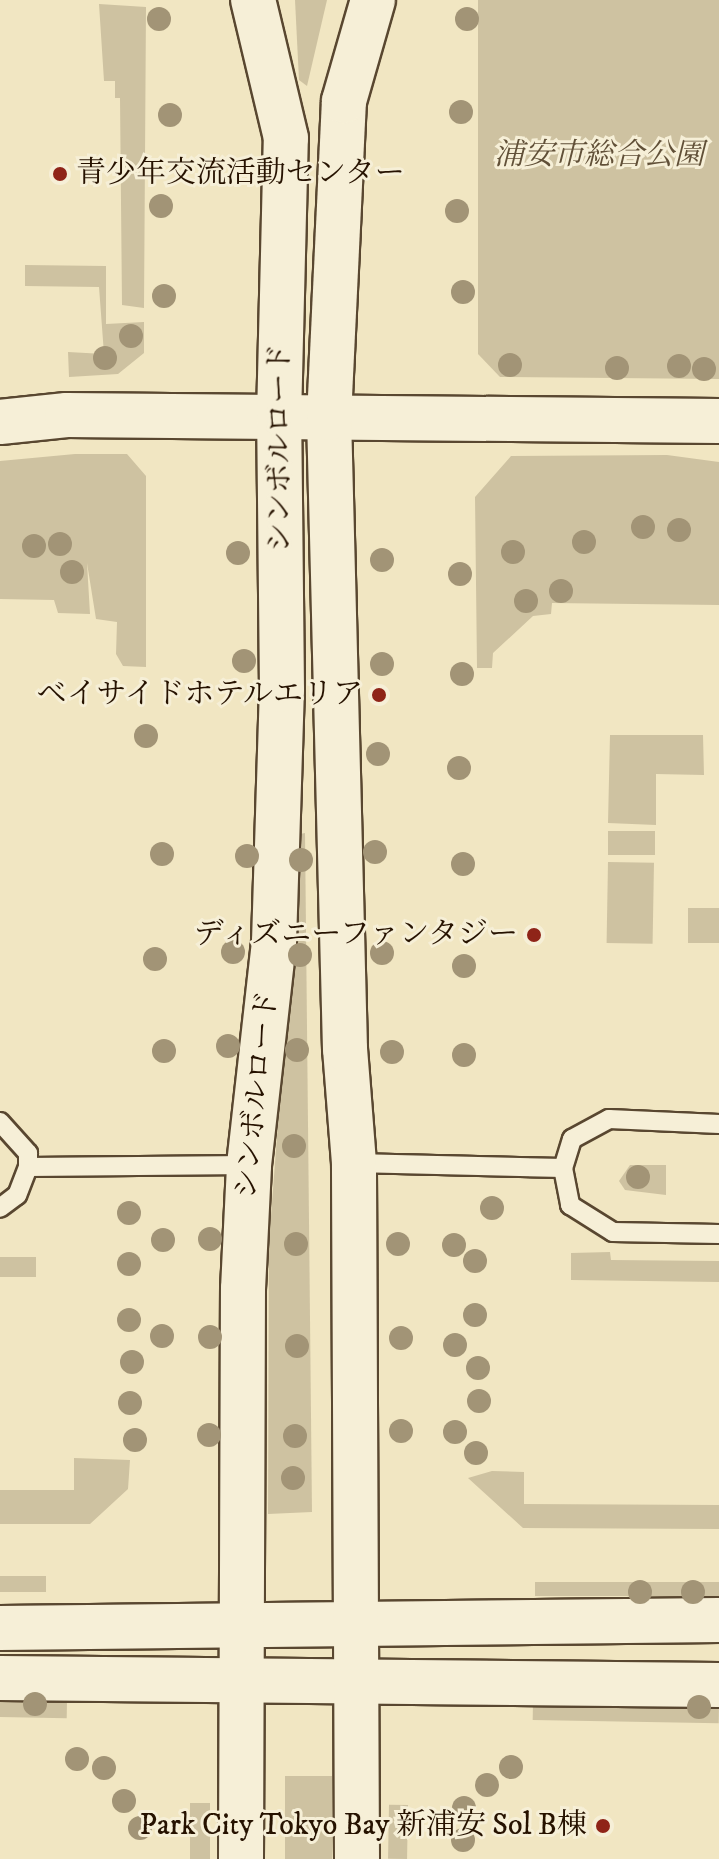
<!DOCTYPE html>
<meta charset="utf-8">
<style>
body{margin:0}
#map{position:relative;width:719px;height:1859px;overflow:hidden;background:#f1e6c2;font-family:"IM FELL DW Pica","Noto Serif JP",serif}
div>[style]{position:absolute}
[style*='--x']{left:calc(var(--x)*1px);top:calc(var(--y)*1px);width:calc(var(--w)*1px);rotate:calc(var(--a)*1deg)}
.green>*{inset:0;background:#cec2a1;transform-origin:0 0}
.roads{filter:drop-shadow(2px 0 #594730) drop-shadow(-2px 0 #594730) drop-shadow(0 2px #594730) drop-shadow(0 -2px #594730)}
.service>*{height:18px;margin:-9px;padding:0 9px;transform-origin:9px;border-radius:9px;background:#f6efd7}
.tertiary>*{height:44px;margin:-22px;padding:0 22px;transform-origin:22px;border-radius:22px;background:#f6efd7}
.trees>*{width:24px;height:24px;margin:-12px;border-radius:50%;background:#a29476}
.dots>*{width:22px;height:22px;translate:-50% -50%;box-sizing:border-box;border:4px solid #f6efd7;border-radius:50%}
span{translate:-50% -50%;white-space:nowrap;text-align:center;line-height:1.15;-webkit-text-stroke:6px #f6efd7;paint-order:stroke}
.park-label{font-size:30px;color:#615038;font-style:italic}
.poi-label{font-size:30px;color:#261200}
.left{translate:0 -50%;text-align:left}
.right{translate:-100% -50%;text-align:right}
.street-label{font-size:30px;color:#261200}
</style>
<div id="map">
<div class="green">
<div style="clip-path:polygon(295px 0,327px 0,307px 86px,299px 80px)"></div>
<div style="clip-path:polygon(478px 0,719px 0,719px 379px,500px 377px,478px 354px)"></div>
<div style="clip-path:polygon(99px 4px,146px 7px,144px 308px,122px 305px,120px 98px,115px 98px,115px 81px,104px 81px)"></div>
<div style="clip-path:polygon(25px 265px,106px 266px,106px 324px,144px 322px,144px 353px,118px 374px,69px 377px,68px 352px,104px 354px,99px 287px,25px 286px)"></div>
<div style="clip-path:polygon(75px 454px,127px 454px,146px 476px,146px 667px,123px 666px,116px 654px,117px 622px,96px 619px,87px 563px,90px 614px,58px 613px,54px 600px,0 599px,0 461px)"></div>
<div style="clip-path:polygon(667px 455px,719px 462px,719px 605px,552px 603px,551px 614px,533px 616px,493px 653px,492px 668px,477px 668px,475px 497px,511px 456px)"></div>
<div style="clip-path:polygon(610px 735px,703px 735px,704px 775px,656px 774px,656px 825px,608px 823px)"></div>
<div style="left:655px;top:831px;width:24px;height:47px;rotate:90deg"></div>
<div style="clip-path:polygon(305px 833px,312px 1512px,268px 1514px,269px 1242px,300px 834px)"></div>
<div style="left:608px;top:862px;width:46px;height:81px;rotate:1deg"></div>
<div style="left:688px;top:908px;width:31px;height:35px"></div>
<div style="clip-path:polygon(630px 1165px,666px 1165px,666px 1195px,625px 1190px,619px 1181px)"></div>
<div style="clip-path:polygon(610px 1252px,611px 1260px,719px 1261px,719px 1282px,571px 1280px,571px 1253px)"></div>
<div style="left:0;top:1257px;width:36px;height:20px"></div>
<div style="clip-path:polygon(74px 1458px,130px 1460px,128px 1489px,90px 1524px,0 1524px,0 1490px,74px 1490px)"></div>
<div style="clip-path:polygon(492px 1471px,524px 1472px,524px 1504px,719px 1505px,719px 1529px,523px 1528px,468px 1478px)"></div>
<div style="left:0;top:1576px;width:46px;height:16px"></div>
<div style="left:535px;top:1582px;width:184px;height:14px"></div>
<div style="left:0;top:1700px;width:67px;height:17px;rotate:1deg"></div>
<div style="left:533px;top:1702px;width:186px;height:18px;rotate:1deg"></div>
<div style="left:332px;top:1776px;width:83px;height:47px;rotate:90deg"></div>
<div style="left:190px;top:1803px;width:20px;height:56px"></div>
<div style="left:408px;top:1805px;width:54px;height:19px;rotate:91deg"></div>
</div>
<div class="roads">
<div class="service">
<div style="--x:0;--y:1122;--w:42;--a:47.9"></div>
<div style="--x:28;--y:1153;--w:14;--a:90"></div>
<div style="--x:28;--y:1167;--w:30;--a:111"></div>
<div style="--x:17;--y:1195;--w:21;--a:143"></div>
<div style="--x:719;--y:1124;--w:110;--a:-177.4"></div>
<div style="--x:609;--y:1119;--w:42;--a:151.6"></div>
<div style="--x:572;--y:1139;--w:30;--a:107"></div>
<div style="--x:563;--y:1168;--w:38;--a:79"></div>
<div style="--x:570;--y:1205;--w:51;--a:32.1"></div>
<div style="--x:613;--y:1232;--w:106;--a:1.1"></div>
<div style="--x:354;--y:1163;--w:209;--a:1.4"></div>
<div style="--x:28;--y:1167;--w:221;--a:-0.5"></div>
</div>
<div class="tertiary">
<div style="--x:0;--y:422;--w:67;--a:-6"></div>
<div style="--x:67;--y:415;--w:652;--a:0.53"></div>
<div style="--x:0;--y:1628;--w:719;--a:-0.64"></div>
<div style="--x:0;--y:1678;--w:719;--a:0.56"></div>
<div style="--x:241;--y:1859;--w:570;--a:-89.8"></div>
<div style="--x:243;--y:1289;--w:124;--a:-87.2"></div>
<div style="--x:249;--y:1165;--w:224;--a:-83.6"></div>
<div style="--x:274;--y:942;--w:252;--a:-88.2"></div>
<div style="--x:282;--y:690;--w:272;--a:-90.6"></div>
<div style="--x:279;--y:418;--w:280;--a:-88.6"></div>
<div style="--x:286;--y:138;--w:142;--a:-103.4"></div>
<div style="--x:357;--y:1859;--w:696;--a:-90.25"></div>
<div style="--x:354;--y:1163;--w:114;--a:-94.5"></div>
<div style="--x:345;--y:1049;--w:631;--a:-91.45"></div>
<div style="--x:329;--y:418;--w:317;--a:-87.3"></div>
<div style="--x:344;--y:101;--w:105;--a:-74"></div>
</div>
</div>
<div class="trees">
<div style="left:159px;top:19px"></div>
<div style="left:467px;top:19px"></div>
<div style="left:461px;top:112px"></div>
<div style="left:170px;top:115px"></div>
<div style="left:161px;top:206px"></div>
<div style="left:457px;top:211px"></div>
<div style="left:463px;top:292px"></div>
<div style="left:164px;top:296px"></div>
<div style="left:131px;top:336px"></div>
<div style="left:105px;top:358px"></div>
<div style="left:510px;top:365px"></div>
<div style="left:679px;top:366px"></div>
<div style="left:617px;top:368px"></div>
<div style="left:704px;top:369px"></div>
<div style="left:643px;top:527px"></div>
<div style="left:679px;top:530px"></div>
<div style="left:584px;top:542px"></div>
<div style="left:60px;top:544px"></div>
<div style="left:34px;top:546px"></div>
<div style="left:513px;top:552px"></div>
<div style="left:238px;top:553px"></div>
<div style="left:382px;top:560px"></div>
<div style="left:72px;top:572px"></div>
<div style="left:460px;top:574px"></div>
<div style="left:561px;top:591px"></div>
<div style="left:526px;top:601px"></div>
<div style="left:244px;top:661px"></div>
<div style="left:382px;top:664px"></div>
<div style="left:462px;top:674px"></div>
<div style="left:146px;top:736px"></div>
<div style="left:378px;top:754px"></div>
<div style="left:459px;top:768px"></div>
<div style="left:375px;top:852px"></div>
<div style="left:162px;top:854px"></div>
<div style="left:247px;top:856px"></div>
<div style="left:301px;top:860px"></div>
<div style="left:463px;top:864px"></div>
<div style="left:233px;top:952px"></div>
<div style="left:382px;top:953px"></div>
<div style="left:300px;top:955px"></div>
<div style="left:155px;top:959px"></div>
<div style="left:464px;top:966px"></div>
<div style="left:228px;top:1046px"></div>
<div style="left:297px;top:1050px"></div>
<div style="left:164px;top:1051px"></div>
<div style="left:392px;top:1052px"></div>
<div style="left:464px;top:1055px"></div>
<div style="left:294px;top:1146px"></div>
<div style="left:638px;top:1177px"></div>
<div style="left:492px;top:1208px"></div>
<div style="left:129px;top:1213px"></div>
<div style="left:210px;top:1239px"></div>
<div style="left:163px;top:1240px"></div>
<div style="left:296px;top:1244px"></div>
<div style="left:398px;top:1244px"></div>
<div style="left:454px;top:1245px"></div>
<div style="left:475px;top:1261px"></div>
<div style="left:129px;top:1264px"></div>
<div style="left:475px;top:1315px"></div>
<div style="left:129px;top:1320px"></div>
<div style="left:162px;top:1336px"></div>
<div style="left:210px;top:1337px"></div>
<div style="left:401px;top:1338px"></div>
<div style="left:455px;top:1345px"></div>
<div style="left:297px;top:1346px"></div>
<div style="left:132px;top:1362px"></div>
<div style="left:478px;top:1368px"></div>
<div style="left:479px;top:1401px"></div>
<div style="left:130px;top:1403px"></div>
<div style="left:401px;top:1431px"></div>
<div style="left:455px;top:1432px"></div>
<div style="left:209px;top:1435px"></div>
<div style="left:295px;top:1436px"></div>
<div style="left:135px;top:1440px"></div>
<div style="left:476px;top:1453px"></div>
<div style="left:293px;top:1478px"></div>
<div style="left:640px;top:1592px"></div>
<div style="left:693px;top:1592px"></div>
<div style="left:35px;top:1704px"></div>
<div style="left:699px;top:1707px"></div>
<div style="left:77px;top:1759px"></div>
<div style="left:511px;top:1767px"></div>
<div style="left:104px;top:1768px"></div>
<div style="left:487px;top:1785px"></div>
<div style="left:124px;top:1801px"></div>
<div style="left:464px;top:1808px"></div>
<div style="left:140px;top:1828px"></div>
<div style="left:463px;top:1840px"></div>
</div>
<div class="dots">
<div style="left:60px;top:174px;background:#8f2418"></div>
<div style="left:379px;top:695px;background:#8f2418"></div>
<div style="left:534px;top:935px;background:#8f2418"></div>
<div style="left:603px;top:1826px;background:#8f2418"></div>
</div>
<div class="park-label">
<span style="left:599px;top:156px">浦安市総合公園</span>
</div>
<div class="poi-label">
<span class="left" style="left:76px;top:174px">青少年交流活動センター</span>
<span class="right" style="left:363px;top:695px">ベイサイドホテルエリア</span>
<span class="right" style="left:518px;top:935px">ディズニーファンタジー</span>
<span class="right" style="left:587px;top:1826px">Park City Tokyo Bay 新浦安 Sol B棟</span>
</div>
<div class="street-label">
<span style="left:281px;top:448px;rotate:-90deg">シンボルロード</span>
<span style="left:258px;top:1095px;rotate:-84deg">シンボルロード</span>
</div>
</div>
